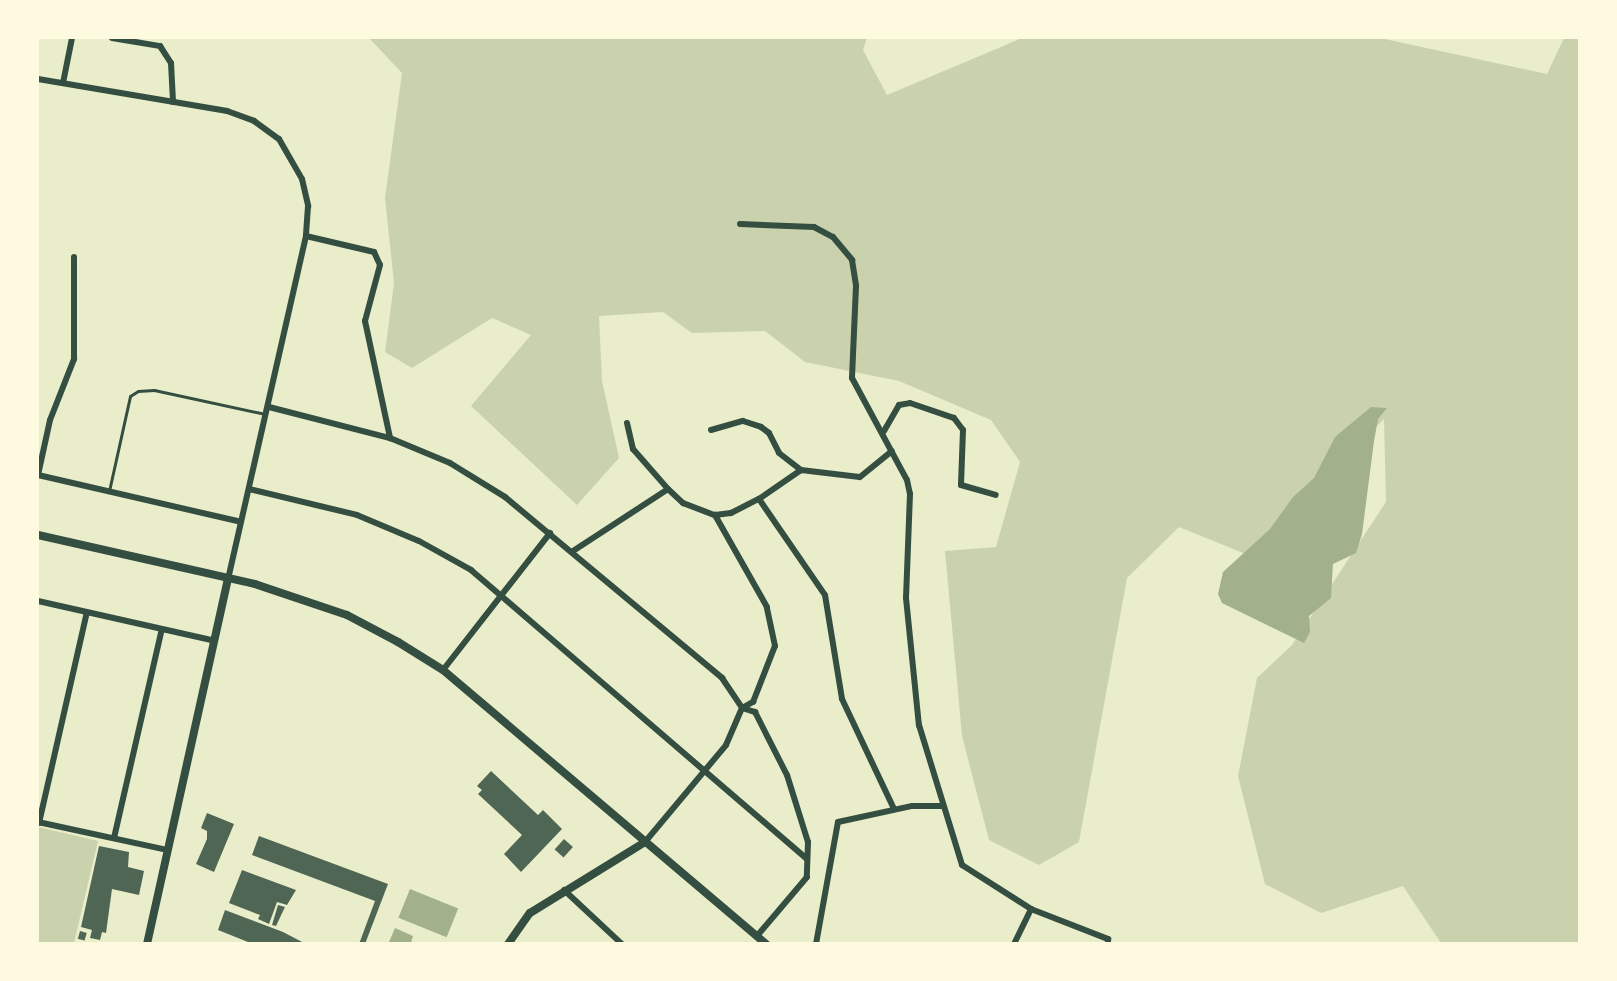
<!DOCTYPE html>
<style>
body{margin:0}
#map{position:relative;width:1617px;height:981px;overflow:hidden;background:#e9edc9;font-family:"Nunito Sans",sans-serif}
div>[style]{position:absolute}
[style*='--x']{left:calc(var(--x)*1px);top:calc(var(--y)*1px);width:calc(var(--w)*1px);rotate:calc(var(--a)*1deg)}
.green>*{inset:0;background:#cad2ad}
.water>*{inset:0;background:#a3b18a;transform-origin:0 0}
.building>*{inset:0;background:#4f6655;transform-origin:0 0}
.service>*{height:3px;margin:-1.5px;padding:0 1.5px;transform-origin:1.5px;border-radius:1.5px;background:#344e41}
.minor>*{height:6px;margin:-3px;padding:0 3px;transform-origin:3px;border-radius:3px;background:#344e41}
.tertiary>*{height:8px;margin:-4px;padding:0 4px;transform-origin:4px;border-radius:4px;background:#344e41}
span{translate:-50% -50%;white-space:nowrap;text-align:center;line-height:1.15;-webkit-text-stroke:6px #fefae0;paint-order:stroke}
.frame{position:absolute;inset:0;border:39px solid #fefae0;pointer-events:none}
</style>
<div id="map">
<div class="green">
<div style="clip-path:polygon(369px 38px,867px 38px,863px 50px,887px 95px,1022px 38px,1380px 38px,1547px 74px,1564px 38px,1579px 38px,1579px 943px,1441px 943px,1403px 886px,1321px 913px,1265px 884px,1238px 776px,1257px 678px,1292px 645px,1386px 502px,1384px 419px,1248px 555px,1179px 527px,1127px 578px,1079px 842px,1039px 865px,989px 840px,962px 736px,945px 551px,996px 547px,1020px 462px,991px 420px,899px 381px,805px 362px,765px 331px,692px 333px,663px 312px,599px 316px,602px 381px,619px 458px,577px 505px,471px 406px,531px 335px,492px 318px,412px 368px,385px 352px,394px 283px,385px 198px,402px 73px)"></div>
<div style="clip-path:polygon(38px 827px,98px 841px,74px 943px,38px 943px)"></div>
</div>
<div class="water">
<div style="clip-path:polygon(1371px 407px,1387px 408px,1378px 419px,1374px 441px,1362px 534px,1356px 553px,1333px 564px,1331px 598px,1309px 616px,1310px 632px,1304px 643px,1222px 603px,1218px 594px,1223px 572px,1270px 529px,1293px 497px,1314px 478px,1335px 437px)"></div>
<div style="left:410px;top:889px;width:52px;height:31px;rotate:22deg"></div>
<div style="clip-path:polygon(395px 928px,413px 936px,411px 943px,389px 942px)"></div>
</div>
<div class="building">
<div style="clip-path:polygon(491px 771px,538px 815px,543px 810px,562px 829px,521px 872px,504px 854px,522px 835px,478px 794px,482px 790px,477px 786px)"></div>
<div style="clip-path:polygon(207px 813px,234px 824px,214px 872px,196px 864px,207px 839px,207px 831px,201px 828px)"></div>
<div style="clip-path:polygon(259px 836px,388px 884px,365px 944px,359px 944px,375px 901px,252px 855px)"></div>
<div style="left:564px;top:839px;width:12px;height:14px;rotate:42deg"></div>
<div style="clip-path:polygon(99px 846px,129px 852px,128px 867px,144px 871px,139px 895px,112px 889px,106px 933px,102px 932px,100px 940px,90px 938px,92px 930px,81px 927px)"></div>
<div style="clip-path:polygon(242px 870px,296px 890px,287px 905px,277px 902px,269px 924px,258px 919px,260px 915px,229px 903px)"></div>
<div style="clip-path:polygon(278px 905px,285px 907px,276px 926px,272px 925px)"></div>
<div style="clip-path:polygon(225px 910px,283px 932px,306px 944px,253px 944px,218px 930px)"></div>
<div style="left:80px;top:931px;width:7px;height:8px;rotate:16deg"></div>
</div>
<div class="service">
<div style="--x:109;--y:491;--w:97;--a:-77.5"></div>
<div style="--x:130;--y:396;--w:9;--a:-32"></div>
<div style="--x:138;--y:391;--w:16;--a:-4"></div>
<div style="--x:154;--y:390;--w:114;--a:12.2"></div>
</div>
<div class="minor">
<div style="--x:112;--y:38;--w:49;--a:9.5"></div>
<div style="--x:160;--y:46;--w:20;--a:57"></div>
<div style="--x:171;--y:63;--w:39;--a:87"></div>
<div style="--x:38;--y:79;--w:192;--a:9.6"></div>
<div style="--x:227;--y:111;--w:29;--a:20"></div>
<div style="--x:254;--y:121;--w:31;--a:36"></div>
<div style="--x:279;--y:139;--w:46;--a:60.1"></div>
<div style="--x:302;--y:179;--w:28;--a:77"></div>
<div style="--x:308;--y:206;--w:30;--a:94"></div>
<div style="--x:306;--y:236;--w:351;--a:102.8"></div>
<div style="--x:63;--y:83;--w:46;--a:-78.7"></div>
<div style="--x:740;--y:224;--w:74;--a:2.3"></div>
<div style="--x:814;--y:227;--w:21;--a:28"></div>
<div style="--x:833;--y:237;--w:30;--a:50"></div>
<div style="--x:852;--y:260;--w:26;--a:81"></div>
<div style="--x:856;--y:286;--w:92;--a:92.5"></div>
<div style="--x:852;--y:378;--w:116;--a:61.7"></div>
<div style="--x:907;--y:480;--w:14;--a:78"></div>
<div style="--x:910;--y:494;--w:104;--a:92.2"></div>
<div style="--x:906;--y:598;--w:128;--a:84.2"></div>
<div style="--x:919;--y:725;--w:146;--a:72.9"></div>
<div style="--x:962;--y:865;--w:82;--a:32.5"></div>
<div style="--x:1031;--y:909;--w:83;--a:21.3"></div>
<div style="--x:1108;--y:939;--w:5;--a:90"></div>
<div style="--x:306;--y:236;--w:70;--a:13.2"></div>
<div style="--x:374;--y:252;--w:14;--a:65"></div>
<div style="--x:380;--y:265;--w:58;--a:105"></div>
<div style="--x:365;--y:321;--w:120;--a:77.9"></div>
<div style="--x:269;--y:407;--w:125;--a:14.4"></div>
<div style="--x:390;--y:438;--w:65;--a:22.6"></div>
<div style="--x:450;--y:463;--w:65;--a:31.7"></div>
<div style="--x:505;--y:497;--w:283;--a:39.8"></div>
<div style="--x:722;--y:678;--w:36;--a:56"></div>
<div style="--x:742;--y:708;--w:14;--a:17"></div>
<div style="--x:755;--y:712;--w:71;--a:63.1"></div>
<div style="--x:787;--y:775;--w:70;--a:72.6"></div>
<div style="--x:808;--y:842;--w:35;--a:92"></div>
<div style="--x:807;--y:877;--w:77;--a:130.3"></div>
<div style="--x:627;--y:423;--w:27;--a:77"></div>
<div style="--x:633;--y:449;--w:53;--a:48.8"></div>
<div style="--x:668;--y:489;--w:21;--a:43"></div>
<div style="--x:683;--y:503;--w:34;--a:21"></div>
<div style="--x:715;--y:515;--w:16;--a:-7"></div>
<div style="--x:731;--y:513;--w:31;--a:-27"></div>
<div style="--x:759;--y:499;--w:51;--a:-34.6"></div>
<div style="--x:801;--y:470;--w:59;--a:6.8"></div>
<div style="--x:860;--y:477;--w:41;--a:-39.1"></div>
<div style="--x:711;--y:430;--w:33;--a:-16"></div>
<div style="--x:743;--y:421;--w:19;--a:18"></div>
<div style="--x:761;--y:427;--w:10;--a:37"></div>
<div style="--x:769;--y:433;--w:22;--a:63"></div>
<div style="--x:779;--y:453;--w:28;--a:38"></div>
<div style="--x:884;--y:431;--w:30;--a:-60"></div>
<div style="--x:899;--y:405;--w:11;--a:-10"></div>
<div style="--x:910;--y:403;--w:46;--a:18.8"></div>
<div style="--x:954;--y:418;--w:15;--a:53"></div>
<div style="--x:963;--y:430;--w:55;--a:92.1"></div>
<div style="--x:961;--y:485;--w:36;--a:16"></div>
<div style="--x:38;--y:475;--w:56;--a:-77.7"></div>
<div style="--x:50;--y:420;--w:66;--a:-68.5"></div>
<div style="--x:74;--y:359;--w:102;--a:-90"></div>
<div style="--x:38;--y:475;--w:208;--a:13"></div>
<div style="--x:249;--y:489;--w:111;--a:13.5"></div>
<div style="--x:357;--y:515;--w:67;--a:22.8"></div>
<div style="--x:419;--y:541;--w:60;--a:29.1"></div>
<div style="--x:471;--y:570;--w:443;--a:40.7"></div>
<div style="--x:759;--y:499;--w:116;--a:55.5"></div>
<div style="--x:825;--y:595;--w:105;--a:80.7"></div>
<div style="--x:842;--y:699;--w:122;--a:64.7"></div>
<div style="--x:573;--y:551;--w:113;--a:-33.1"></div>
<div style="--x:38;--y:601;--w:181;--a:12.7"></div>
<div style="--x:443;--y:670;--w:174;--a:-52"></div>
<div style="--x:38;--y:822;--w:133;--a:12.2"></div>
<div style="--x:39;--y:823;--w:216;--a:-77.2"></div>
<div style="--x:114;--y:838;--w:214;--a:-77.1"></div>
<div style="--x:645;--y:842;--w:126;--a:-50.1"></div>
<div style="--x:726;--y:745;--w:40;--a:-66.6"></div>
<div style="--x:742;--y:708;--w:13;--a:-29"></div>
<div style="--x:753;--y:702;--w:60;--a:-68.6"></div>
<div style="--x:775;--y:646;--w:40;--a:-102"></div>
<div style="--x:767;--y:607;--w:106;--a:-119.5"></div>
<div style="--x:564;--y:890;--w:79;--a:43"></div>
<div style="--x:816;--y:944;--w:124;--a:-79.8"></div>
<div style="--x:838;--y:822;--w:76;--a:-12.2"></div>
<div style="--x:912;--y:806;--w:30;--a:0"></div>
<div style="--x:1014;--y:944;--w:39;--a:-64"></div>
</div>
<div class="tertiary">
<div style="--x:38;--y:535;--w:222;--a:12.7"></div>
<div style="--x:255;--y:584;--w:97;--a:18.6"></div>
<div style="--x:347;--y:615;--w:58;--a:27.9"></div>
<div style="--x:398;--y:642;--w:53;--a:31.9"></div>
<div style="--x:443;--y:670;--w:424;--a:40.3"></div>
<div style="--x:147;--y:944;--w:375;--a:-77.5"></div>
<div style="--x:508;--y:944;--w:38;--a:-55"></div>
<div style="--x:530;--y:913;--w:135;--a:-31.7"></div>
</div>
<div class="frame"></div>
</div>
